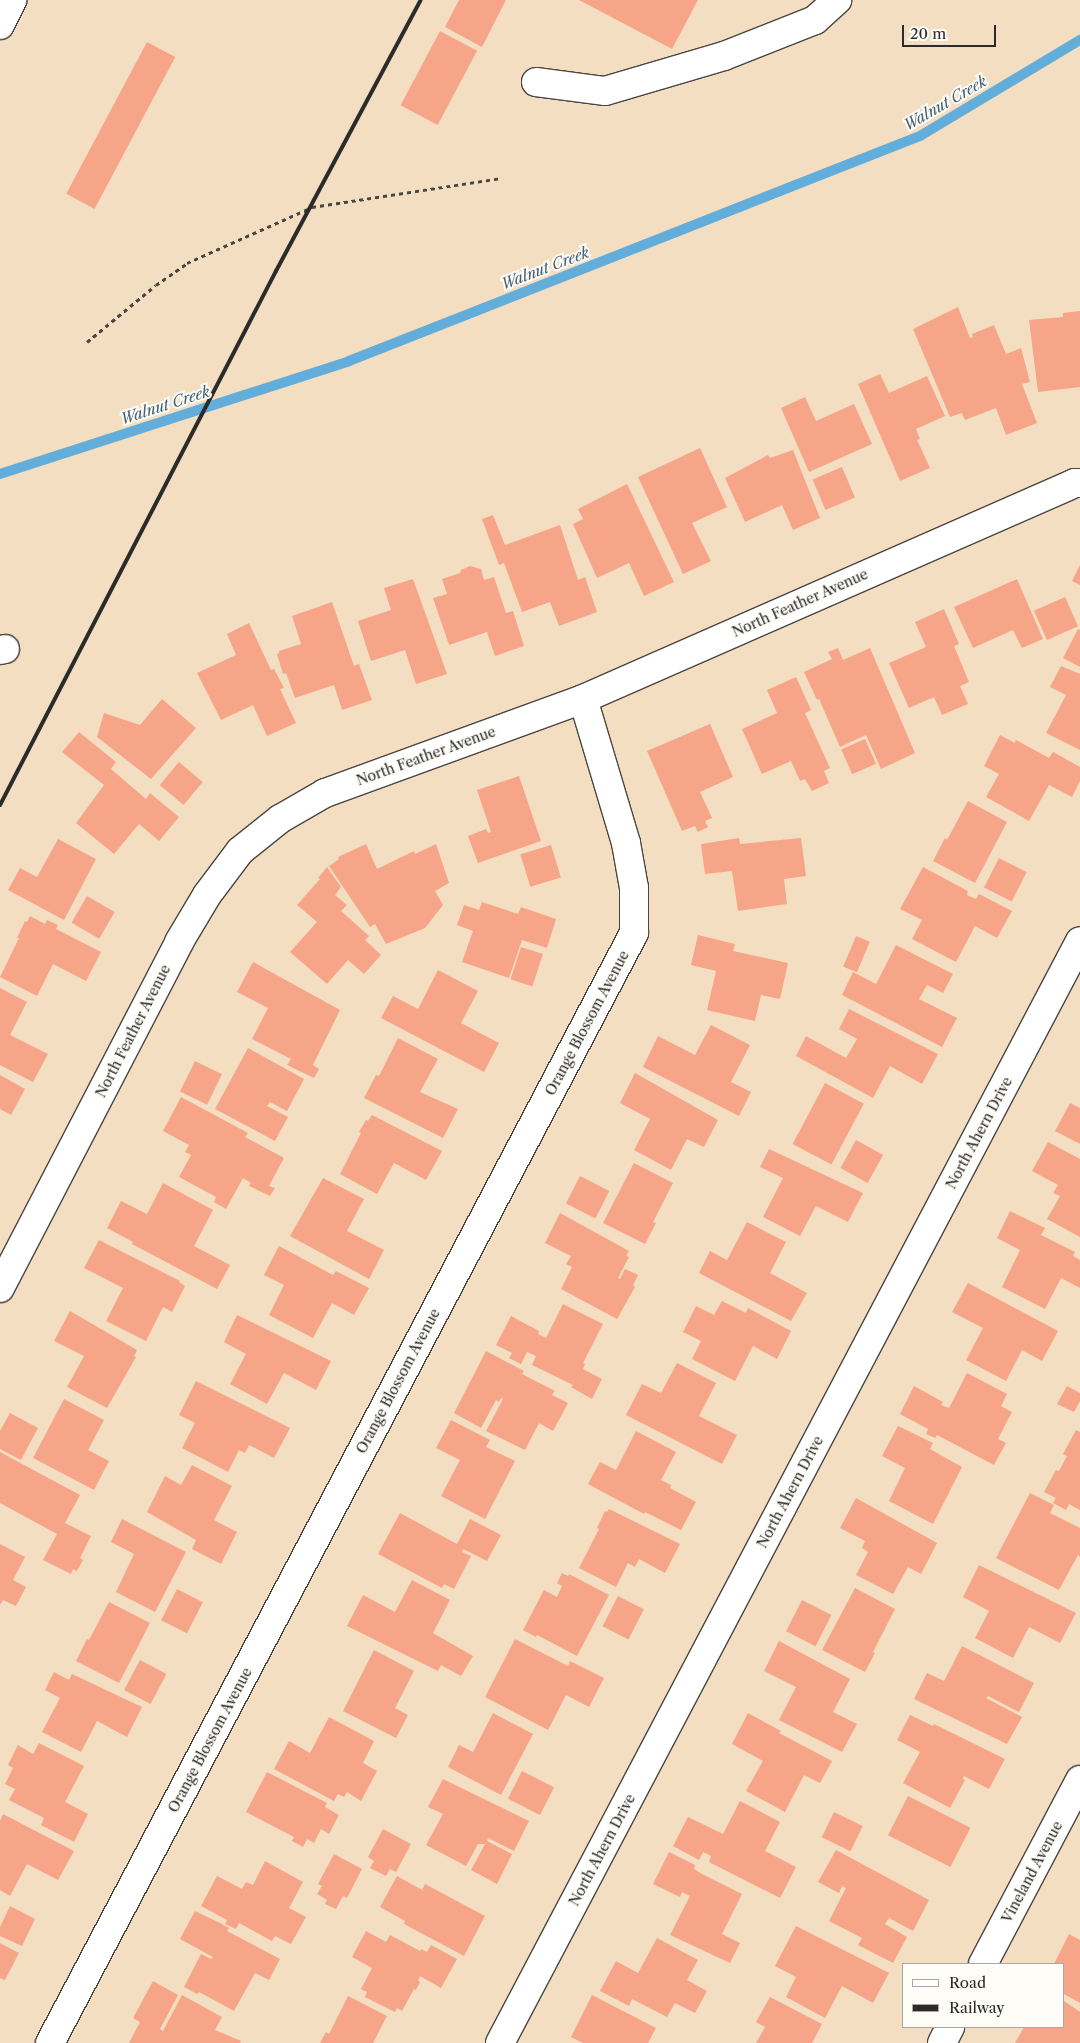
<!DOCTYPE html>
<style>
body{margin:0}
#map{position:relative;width:1080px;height:2043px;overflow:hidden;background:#f4dec1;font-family:"Libre Caslon Text",serif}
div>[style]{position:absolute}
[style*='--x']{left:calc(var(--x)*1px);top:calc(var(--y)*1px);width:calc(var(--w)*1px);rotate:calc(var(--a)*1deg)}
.stream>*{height:10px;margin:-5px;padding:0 5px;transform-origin:5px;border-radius:5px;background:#63addb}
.building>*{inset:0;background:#f6a589;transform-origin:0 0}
.path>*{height:3px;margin-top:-1.5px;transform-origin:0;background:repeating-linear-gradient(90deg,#494642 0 4px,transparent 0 8px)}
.roads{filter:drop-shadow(1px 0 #494642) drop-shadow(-1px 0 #494642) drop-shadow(0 1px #494642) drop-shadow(0 -1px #494642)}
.minor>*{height:28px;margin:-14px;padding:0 14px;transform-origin:14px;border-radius:14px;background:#fff}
.rail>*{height:4px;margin:-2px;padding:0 2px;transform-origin:2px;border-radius:2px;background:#2b2b2b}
span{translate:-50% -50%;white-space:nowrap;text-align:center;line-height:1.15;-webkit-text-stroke:4px #fdfcf7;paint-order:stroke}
.street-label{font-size:14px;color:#2b2b2b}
.water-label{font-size:15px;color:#415f71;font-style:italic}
.legend{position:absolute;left:902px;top:1963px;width:162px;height:65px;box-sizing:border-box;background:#fdfcf7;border:1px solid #a9a8a5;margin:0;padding:6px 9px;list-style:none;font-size:15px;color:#2b2b2b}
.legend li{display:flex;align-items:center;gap:10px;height:25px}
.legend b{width:25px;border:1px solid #a9a8a5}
.scale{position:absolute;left:902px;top:25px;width:94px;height:22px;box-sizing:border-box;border:2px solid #2b2b2b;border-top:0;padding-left:6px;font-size:15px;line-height:18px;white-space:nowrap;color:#2b2b2b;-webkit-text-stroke:4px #fdfcf7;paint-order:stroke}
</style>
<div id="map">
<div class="stream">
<div style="--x:0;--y:474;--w:367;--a:-17.9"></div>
<div style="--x:349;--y:361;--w:614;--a:-21.51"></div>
<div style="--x:920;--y:136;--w:187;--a:-31"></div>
</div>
<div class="building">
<div style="clip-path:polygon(459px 0,506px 0,482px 47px,445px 27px)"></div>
<div style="clip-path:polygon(579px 0,698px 0,672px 49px)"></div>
<div style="left:440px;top:31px;width:42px;height:84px;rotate:28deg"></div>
<div style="left:147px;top:42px;width:32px;height:172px;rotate:28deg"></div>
<div style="clip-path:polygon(958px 307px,970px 338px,973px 337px,972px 334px,994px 325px,1006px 354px,1021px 348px,1030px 382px,1022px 384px,1037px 423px,1006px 435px,996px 408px,965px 420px,962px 413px,950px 417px,913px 329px)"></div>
<div style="clip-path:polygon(1080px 311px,1080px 387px,1038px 392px,1029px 320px,1063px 317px,1063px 313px)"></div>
<div style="clip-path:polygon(880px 374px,889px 393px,927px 376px,945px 416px,916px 429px,920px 439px,917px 440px,930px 468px,900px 481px,858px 384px)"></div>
<div style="clip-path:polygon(805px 397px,816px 421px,854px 404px,872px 444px,809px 472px,781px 408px)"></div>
<div style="clip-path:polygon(700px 448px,727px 507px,692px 523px,711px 561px,683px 574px,638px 477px)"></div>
<div style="clip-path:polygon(793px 450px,820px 518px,793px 530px,782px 505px,745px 522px,725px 478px,768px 455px,770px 458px)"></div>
<div style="left:842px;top:467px;width:33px;height:32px;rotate:67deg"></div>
<div style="clip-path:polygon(627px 484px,674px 582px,644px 596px,629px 563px,597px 578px,573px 524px,583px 519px,578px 509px)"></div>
<div style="clip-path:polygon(493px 515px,505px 545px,560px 525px,578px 580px,585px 577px,597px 612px,559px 626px,550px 602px,522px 612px,504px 563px,499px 565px,482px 519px)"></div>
<div style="clip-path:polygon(1080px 565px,1080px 585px,1072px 581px)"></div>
<div style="clip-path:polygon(470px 566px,481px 569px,484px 580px,494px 577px,506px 613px,513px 611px,524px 646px,495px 656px,487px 632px,449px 645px,433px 598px,447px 594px,442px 579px,460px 573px,461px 570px)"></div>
<div style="clip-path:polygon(413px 579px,447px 674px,416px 684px,405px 650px,371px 661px,358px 621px,391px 610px,384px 588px)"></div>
<div style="clip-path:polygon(1017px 579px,1043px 639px,1022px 648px,1013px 630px,973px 648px,954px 607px)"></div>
<div style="left:1065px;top:597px;width:32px;height:34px;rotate:66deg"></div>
<div style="clip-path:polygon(332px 602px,354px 666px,359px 664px,372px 700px,342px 710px,334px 685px,295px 698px,286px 673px,283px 674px,277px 654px,279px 653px,279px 651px,301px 644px,292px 616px)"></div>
<div style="clip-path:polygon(944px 609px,959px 644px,954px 646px,969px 682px,960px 686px,968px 704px,942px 715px,934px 697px,909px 708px,889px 663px,926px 647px,915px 622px)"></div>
<div style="clip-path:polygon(249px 623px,271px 670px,274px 669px,284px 688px,280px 689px,296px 723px,267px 736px,253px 705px,221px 720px,197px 673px,236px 655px,227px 634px)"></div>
<div style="clip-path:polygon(1078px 629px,1080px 630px,1080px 667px,1063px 658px)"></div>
<div style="clip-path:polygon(838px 648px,843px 660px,870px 648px,915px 753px,881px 769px,866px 735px,840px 747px,819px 699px,817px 700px,804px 672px,832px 659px,828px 652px)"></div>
<div style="clip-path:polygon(1061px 666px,1080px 674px,1080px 750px,1046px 733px,1066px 695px,1050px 687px)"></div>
<div style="clip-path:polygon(796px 677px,811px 710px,805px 713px,830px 768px,824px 771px,829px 783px,812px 791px,805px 779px,800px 781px,791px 761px,762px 774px,742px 729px,777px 713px,767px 690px)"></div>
<div style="clip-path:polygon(162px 699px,196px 728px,151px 779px,97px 737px,104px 713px,140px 725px)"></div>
<div style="clip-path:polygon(710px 724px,733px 777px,700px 792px,712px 818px,705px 821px,708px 827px,698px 832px,695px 826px,682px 831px,647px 751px)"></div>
<div style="clip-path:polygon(79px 732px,116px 762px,111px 769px,146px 799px,150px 793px,179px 817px,159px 841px,139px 824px,114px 854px,76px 823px,104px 785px,62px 752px)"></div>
<div style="clip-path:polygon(1000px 735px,1015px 743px,1016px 740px,1049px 758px,1053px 752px,1080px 767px,1080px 781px,1072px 797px,1049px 785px,1029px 821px,986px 797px,999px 774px,984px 766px)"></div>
<div style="left:865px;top:739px;width:27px;height:26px;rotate:66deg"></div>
<div style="left:179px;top:762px;width:31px;height:30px;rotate:40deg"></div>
<div style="clip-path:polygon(519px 776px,541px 841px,478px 863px,468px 836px,486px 829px,488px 833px,491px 832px,477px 790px)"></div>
<div style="clip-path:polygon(968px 801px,1007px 822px,975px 883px,933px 861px,945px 838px,947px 840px)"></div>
<div style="clip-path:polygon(739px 838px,740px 844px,801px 838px,806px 876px,784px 879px,787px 904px,738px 911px,732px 871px,705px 874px,701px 844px)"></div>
<div style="clip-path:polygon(58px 839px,96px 859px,64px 920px,8px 890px,20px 868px,37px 877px)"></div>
<div style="clip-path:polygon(366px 844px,377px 869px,414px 851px,415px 854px,436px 844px,449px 883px,435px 891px,443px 905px,425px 928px,386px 944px,375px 924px,370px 927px,329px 866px,339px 859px,338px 857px)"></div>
<div style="left:551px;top:845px;width:34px;height:32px;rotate:73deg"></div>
<div style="left:999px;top:858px;width:31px;height:33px;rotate:27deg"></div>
<div style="clip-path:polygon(327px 867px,341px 887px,335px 895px,347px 905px,341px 911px,369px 936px,365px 940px,381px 955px,364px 974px,348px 960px,327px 984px,290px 952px,317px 922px,297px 905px,320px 879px,318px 878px)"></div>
<div style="clip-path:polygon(923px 867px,968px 891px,967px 895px,976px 899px,979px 894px,1012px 911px,997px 938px,975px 926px,956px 962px,912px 939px,922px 920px,900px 909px)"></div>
<div style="left:87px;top:896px;width:32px;height:31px;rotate:30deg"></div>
<div style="clip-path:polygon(482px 902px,518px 914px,521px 907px,556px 919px,547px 948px,522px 940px,509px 978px,462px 962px,473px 931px,457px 925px,464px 905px,479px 910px)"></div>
<div style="clip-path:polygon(30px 916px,45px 924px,47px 920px,58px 925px,56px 929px,101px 952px,86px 981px,53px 964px,37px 996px,0 977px,19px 938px,17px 938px,25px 921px,27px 922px)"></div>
<div style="clip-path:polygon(698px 935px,735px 944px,733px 951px,788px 963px,780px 999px,761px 995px,755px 1021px,707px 1010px,716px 971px,691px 965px)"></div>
<div style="left:856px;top:936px;width:15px;height:33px;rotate:23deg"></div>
<div style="clip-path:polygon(896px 945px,953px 974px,943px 993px,927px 985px,919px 999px,957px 1018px,942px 1047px,842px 995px,853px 972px,876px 984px)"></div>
<div style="left:521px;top:947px;width:23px;height:34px;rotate:18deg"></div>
<div style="clip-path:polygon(253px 962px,340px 1010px,313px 1065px,319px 1069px,314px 1078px,287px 1065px,291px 1059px,252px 1039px,268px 1008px,237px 992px)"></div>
<div style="clip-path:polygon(438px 970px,478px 991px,461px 1023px,499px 1043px,484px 1072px,381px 1018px,393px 996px,418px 1009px)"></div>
<div style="clip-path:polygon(0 988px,27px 1002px,10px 1035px,48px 1054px,33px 1082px,0 1065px)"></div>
<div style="clip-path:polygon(849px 1009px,938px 1054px,922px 1084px,890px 1066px,873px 1098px,796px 1056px,806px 1036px,846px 1058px,857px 1039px,839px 1029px)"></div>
<div style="clip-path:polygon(711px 1025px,750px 1045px,731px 1082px,751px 1092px,739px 1116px,643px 1067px,658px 1036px,695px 1055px)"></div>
<div style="clip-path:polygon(398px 1038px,438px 1059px,420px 1092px,458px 1109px,443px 1138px,364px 1098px,376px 1075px,379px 1076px)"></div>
<div style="clip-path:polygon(248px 1048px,304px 1079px,287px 1111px,270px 1102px,267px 1106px,288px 1117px,275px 1141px,215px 1109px)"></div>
<div style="left:195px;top:1061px;width:30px;height:34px;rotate:26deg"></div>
<div style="clip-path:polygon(635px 1073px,718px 1120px,704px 1147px,687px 1139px,671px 1170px,634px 1150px,650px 1119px,620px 1103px)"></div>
<div style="clip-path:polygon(0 1075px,25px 1089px,11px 1115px,0 1109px)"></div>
<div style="left:825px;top:1083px;width:44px;height:69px;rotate:28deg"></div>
<div style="clip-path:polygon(181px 1097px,248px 1133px,245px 1137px,284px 1158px,269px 1186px,275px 1188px,270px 1196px,249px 1186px,251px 1183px,243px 1178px,226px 1209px,214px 1202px,216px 1197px,179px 1177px,191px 1155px,185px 1152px,189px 1145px,163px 1131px)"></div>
<div style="clip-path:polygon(1070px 1103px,1080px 1108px,1080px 1144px,1055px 1131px)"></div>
<div style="clip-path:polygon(372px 1115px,442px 1151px,426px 1180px,394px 1163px,377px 1194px,340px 1174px,361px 1133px,359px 1132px,366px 1120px,368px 1121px)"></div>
<div style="left:856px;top:1140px;width:31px;height:32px;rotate:29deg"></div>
<div style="clip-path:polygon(1048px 1142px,1080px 1159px,1080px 1237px,1047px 1219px,1060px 1196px,1053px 1193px,1058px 1185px,1032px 1171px)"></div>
<div style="clip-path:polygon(769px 1149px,863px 1193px,848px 1222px,816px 1206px,800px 1236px,763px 1217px,783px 1178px,760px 1167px)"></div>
<div style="clip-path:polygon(634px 1163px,673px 1183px,653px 1222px,656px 1223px,645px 1244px,603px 1223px)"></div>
<div style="left:580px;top:1176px;width:33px;height:31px;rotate:27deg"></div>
<div style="clip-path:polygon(323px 1178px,364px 1199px,347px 1231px,384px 1250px,369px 1279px,290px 1236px)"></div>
<div style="clip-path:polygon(163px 1183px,213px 1210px,194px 1246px,230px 1265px,217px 1289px,132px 1244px,133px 1242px,107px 1228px,121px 1201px,147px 1214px)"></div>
<div style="clip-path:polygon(1010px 1211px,1045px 1228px,1041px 1235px,1075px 1252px,1073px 1256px,1080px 1260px,1080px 1288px,1061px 1278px,1045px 1309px,1002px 1287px,1020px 1250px,997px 1238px)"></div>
<div style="clip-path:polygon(560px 1213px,629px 1251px,626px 1256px,629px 1257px,618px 1278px,620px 1279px,625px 1269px,638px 1275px,633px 1285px,635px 1287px,617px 1319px,561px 1289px,572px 1267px,566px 1264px,571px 1256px,545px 1243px)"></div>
<div style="clip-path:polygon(747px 1222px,786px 1242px,770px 1273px,807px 1293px,791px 1321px,699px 1273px,710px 1251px,727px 1260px)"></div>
<div style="clip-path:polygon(99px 1240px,180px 1281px,179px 1282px,185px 1286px,172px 1312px,163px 1307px,146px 1341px,106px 1321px,123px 1288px,84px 1268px)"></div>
<div style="clip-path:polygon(279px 1246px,333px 1275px,336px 1271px,369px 1288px,354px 1315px,332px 1303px,313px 1338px,269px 1315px,284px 1285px,264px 1275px)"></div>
<div style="clip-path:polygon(968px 1283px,1058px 1331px,1042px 1361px,1022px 1350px,1006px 1381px,966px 1360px,983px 1328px,952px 1312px)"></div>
<div style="clip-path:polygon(722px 1301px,746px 1313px,748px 1308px,791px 1331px,777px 1359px,753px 1346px,735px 1381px,692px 1359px,701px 1341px,683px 1332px,696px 1306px,714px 1315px)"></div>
<div style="clip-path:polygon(563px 1304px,603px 1324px,583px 1363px,585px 1364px,583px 1369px,602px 1379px,592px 1399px,571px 1387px,573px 1385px,532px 1365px,536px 1356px,527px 1352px,521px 1364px,509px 1358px,512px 1353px,496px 1345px,511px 1316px,539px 1331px,538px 1334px,546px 1338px)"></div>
<div style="clip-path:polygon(70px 1311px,137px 1350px,134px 1356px,136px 1357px,107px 1408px,67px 1387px,84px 1356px,54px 1341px)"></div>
<div style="clip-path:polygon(237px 1315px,331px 1361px,316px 1390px,284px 1373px,267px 1404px,230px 1384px,246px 1354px,224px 1342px)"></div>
<div style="clip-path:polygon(486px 1351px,524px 1371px,522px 1374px,555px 1391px,552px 1395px,568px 1403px,553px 1431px,539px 1423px,525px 1450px,486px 1431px,503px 1399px,501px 1398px,499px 1402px,496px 1400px,481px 1428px,454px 1413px)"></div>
<div style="clip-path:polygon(677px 1363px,716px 1383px,699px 1416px,737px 1435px,722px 1464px,626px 1415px,642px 1384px,661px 1393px)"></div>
<div style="clip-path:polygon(967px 1373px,1007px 1394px,1001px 1406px,1012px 1412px,998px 1439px,1006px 1443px,994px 1465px,937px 1435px,935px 1438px,926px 1434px,928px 1429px,900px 1414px,914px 1386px,943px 1402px,941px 1405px,949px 1408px)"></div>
<div style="clip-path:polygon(196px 1381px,290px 1428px,274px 1458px,249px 1445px,245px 1453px,239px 1450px,228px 1472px,182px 1448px,195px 1423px,179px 1415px)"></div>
<div style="clip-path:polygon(1067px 1386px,1080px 1393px,1080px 1401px,1074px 1412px,1057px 1404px)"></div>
<div style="clip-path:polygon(64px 1399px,104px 1420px,88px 1450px,109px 1461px,94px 1490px,33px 1458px)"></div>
<div style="clip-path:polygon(10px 1413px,38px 1428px,21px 1460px,0 1449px,0 1431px)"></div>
<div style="clip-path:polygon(451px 1420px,490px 1440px,486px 1447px,515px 1461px,485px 1519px,441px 1496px,460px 1460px,436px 1448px)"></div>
<div style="clip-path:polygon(898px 1426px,933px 1443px,930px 1449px,962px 1467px,933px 1524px,889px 1501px,905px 1468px,882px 1456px)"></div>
<div style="clip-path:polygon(1076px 1430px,1080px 1432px,1080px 1510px,1069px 1504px,1066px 1510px,1053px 1503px,1056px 1498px,1044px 1492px,1056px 1470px,1059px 1471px,1067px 1456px,1063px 1454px)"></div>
<div style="clip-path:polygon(636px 1431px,676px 1452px,661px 1480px,671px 1485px,670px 1488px,696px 1502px,681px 1530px,645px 1512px,644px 1514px,588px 1484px,600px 1462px,616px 1470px)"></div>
<div style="clip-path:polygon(0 1452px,80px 1495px,65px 1523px,91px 1536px,80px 1558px,83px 1560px,77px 1571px,73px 1569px,71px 1574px,43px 1560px,57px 1534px,0 1503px)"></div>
<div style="clip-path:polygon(192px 1465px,232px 1486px,214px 1520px,237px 1532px,221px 1564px,192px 1549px,196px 1540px,147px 1512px,165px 1476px,181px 1485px)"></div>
<div style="clip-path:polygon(1030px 1493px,1054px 1505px,1050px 1513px,1080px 1528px,1080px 1557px,1078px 1555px,1059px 1590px,996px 1558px)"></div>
<div style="clip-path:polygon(856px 1498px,937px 1543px,921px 1574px,908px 1567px,893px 1594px,856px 1575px,868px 1552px,862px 1548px,865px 1541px,840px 1528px)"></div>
<div style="clip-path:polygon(609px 1509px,680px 1544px,665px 1573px,639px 1559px,635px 1567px,628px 1563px,616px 1587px,579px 1568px,599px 1529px,597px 1528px,605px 1511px,607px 1512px)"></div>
<div style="clip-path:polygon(400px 1513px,457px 1544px,470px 1519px,501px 1535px,487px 1561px,463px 1549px,462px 1552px,471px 1556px,454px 1589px,444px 1584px,442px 1588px,378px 1554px)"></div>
<div style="clip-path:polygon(122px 1519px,186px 1552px,155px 1612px,116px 1592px,134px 1554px,111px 1542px)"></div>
<div style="clip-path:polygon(0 1544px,25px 1557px,13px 1580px,26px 1587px,16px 1606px,3px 1600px,0 1605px)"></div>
<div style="clip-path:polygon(979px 1565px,1076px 1613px,1060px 1643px,1029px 1627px,1013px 1658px,975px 1638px,989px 1611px,963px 1597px)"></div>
<div style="clip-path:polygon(562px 1573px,568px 1576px,569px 1574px,609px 1595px,577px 1656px,537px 1635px,536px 1637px,523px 1630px,544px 1590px,557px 1597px,562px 1586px,557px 1583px)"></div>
<div style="clip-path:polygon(412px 1580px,450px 1600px,433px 1633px,473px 1656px,461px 1676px,441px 1665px,438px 1671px,347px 1626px,363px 1595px,395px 1612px)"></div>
<div style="clip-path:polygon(855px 1588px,895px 1609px,873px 1652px,875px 1653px,865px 1672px,822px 1650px)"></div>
<div style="left:177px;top:1589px;width:29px;height:35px;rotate:27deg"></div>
<div style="left:618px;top:1596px;width:29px;height:34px;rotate:27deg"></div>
<div style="left:802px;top:1600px;width:33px;height:35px;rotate:27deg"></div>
<div style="clip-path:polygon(109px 1602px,150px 1623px,119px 1683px,76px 1661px,87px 1639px,89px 1640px)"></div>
<div style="clip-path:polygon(515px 1639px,568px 1666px,570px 1661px,604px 1678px,589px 1707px,566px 1695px,548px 1730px,485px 1697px)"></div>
<div style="clip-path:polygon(779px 1641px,850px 1679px,833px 1712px,857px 1724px,842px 1752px,779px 1720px,796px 1687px,764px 1671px)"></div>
<div style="clip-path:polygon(962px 1646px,1034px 1683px,1019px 1712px,988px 1696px,986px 1698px,1022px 1717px,1007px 1744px,914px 1699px,927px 1673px,944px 1681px)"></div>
<div style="clip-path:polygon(374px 1650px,414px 1671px,395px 1708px,408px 1715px,396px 1738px,343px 1711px)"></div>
<div style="left:140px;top:1660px;width:30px;height:34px;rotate:28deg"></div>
<div style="clip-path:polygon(54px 1672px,69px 1680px,72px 1674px,142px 1707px,127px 1737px,97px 1721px,81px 1752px,42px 1732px,60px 1698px,45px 1690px)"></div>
<div style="clip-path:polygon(493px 1713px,533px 1734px,501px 1795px,448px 1767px,459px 1745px,473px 1752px)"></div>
<div style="clip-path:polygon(748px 1713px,781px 1731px,779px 1733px,832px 1761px,820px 1783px,804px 1775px,785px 1812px,746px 1791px,763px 1761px,732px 1744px)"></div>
<div style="clip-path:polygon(910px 1715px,933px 1726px,934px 1724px,1005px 1759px,989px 1789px,964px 1776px,963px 1779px,965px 1780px,950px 1808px,903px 1783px,920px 1752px,897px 1740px)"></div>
<div style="clip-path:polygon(329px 1717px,374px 1741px,363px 1763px,377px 1771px,361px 1801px,347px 1792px,344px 1797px,338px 1794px,334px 1801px,274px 1769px,289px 1741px,310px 1753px)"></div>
<div style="clip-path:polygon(39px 1743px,84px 1766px,65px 1802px,88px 1814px,74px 1842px,41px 1825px,44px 1818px,9px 1800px,15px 1789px,5px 1784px,13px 1768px,8px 1765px,18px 1745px,33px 1754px)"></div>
<div style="left:522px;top:1771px;width:36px;height:31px;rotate:27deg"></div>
<div style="clip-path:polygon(267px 1772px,327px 1803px,325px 1807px,339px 1815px,329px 1834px,321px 1829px,314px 1843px,307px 1839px,303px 1847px,292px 1841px,294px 1837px,246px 1812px)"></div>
<div style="clip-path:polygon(443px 1779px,529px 1821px,514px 1851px,488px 1838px,487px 1841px,512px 1854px,497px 1884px,471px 1870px,485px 1844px,478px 1844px,466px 1866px,426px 1845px,443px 1814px,428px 1807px)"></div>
<div style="left:908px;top:1796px;width:70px;height:44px;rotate:27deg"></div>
<div style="clip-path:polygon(740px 1801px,780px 1822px,765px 1851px,796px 1867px,780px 1898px,709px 1862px,711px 1856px,703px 1852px,699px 1860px,673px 1846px,688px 1817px,723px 1834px)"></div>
<div style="left:834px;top:1812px;width:32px;height:28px;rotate:26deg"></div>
<div style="clip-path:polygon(3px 1814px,74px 1851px,58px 1880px,27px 1864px,10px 1896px,0 1890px,0 1821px)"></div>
<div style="clip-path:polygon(383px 1829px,411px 1844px,396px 1872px,390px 1869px,386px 1876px,370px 1868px,374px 1861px,368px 1857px)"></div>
<div style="clip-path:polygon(836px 1850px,929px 1900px,913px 1931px,889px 1918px,885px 1924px,907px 1937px,893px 1963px,858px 1945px,862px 1938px,829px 1921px,846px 1888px,842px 1886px,839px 1893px,818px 1882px)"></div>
<div style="clip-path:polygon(669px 1852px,695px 1865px,694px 1869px,702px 1874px,742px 1894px,722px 1934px,740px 1943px,730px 1963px,670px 1935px,690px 1896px,682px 1892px,680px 1897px,653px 1884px)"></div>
<div style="clip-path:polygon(334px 1854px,362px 1869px,347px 1898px,343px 1896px,336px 1909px,325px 1904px,327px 1900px,317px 1894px,322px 1886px,318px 1884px)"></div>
<div style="clip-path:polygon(265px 1861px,303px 1882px,289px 1908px,306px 1917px,291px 1944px,275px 1936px,272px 1941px,239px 1923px,236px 1929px,225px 1924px,227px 1920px,201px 1906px,217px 1876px,242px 1889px,246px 1882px,253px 1885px)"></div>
<div style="clip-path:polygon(397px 1876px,422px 1890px,425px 1884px,485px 1916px,464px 1956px,404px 1924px,405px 1921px,380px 1907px)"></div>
<div style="clip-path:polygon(10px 1906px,35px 1919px,22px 1946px,0 1936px,0 1927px)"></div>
<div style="clip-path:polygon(195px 1911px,220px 1923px,229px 1928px,227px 1931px,280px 1959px,269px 1980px,255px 1973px,234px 2011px,199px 1992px,197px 1994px,184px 1987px,201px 1954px,211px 1959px,213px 1957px,180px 1939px)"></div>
<div style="clip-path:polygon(796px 1926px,889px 1973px,873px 2003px,842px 1986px,825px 2018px,786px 1997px,796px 1977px,775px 1966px)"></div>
<div style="clip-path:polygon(366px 1931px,386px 1942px,390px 1935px,420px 1951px,421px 1949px,427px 1952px,431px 1945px,457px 1959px,441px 1988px,420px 1976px,418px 1980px,420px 1982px,416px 1990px,414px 1989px,402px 2011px,397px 2008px,395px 2012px,365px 1997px,367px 1992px,361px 1989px,372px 1968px,352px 1957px)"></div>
<div style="clip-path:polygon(1069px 1934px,1080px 1940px,1080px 2003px,1064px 1994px,1064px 1964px,1054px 1964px)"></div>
<div style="clip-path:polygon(657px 1938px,698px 1960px,687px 1980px,707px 1991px,695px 2013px,675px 2003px,667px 2017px,632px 1999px,629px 2006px,600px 1991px,616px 1961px,638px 1973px)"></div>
<div style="clip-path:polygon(0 1943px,19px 1953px,5px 1980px,0 1978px)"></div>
<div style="clip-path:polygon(153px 1981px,178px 1995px,160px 2029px,163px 2031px,182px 1995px,222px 2017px,215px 2030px,241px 2041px,240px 2043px,129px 2043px,140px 2022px,133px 2018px)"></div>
<div style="clip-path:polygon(592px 1995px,656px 2028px,648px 2043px,583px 2043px,571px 2037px)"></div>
<div style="clip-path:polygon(348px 1996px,387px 2016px,373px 2043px,320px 2043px,326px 2032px,329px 2034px)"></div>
<div style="clip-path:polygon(770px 1997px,822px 2024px,812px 2043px,756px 2043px,765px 2027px,756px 2022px)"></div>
<div style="clip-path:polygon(1064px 2001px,1080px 2012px,1080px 2043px,1015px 2043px,1024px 2027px,1064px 2027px)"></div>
</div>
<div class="path">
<div style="--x:87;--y:342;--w:89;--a:-39.6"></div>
<div style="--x:156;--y:285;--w:38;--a:-35"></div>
<div style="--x:187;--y:263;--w:137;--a:-24.1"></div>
<div style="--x:312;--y:207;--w:191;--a:-8.7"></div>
</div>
<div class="roads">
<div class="minor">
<div style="--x:0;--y:25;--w:28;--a:-64"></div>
<div style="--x:536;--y:82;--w:70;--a:7.4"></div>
<div style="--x:605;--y:91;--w:124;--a:-16.4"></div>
<div style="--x:724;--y:56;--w:98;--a:-21.6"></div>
<div style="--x:815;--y:20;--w:30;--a:-42"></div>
<div style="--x:0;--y:650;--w:5;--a:-11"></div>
<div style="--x:0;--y:1288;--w:390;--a:-62.6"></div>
<div style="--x:179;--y:942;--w:55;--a:-59.2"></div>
<div style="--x:207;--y:895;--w:55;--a:-53.1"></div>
<div style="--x:240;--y:851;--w:51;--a:-38.7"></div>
<div style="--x:280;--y:819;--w:52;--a:-30"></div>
<div style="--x:325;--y:793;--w:275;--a:-20"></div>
<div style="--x:583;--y:699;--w:537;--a:-23.7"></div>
<div style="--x:1075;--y:483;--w:5;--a:0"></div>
<div style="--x:983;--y:1964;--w:208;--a:-62.2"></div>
<div style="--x:50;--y:2043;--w:1254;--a:-62.25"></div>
<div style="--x:634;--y:933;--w:45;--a:-90"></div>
<div style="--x:634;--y:888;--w:46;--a:-100.1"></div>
<div style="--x:626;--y:843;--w:150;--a:-106.6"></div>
<div style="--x:500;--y:2043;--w:1245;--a:-62.24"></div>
<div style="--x:942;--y:2043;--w:18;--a:-63"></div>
</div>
</div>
<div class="rail">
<div style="--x:0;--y:805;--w:601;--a:-62.67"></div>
<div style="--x:276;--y:271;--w:307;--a:-61.9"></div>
</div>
<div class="street-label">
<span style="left:800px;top:603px;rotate:-24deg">North Feather Avenue</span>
<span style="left:426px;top:756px;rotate:-20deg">North Feather Avenue</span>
<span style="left:587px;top:1023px;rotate:-62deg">Orange Blossom Avenue</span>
<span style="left:133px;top:1031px;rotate:-63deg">North Feather Avenue</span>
<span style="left:979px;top:1133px;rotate:-62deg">North Ahern Drive</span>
<span style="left:398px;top:1381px;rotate:-62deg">Orange Blossom Avenue</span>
<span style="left:790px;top:1492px;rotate:-62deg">North Ahern Drive</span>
<span style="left:210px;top:1740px;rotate:-62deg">Orange Blossom Avenue</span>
<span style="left:602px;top:1850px;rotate:-62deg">North Ahern Drive</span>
<span style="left:1032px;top:1872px;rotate:-62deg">Vineland Avenue</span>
</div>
<div class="water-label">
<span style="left:945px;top:103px;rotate:-30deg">Walnut Creek</span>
<span style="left:545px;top:268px;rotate:-21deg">Walnut Creek</span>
<span style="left:165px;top:405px;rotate:-18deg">Walnut Creek</span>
</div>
<ul class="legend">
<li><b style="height:6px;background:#fff"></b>Road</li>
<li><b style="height:6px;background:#2b2b2b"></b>Railway</li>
</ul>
<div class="scale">20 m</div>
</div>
